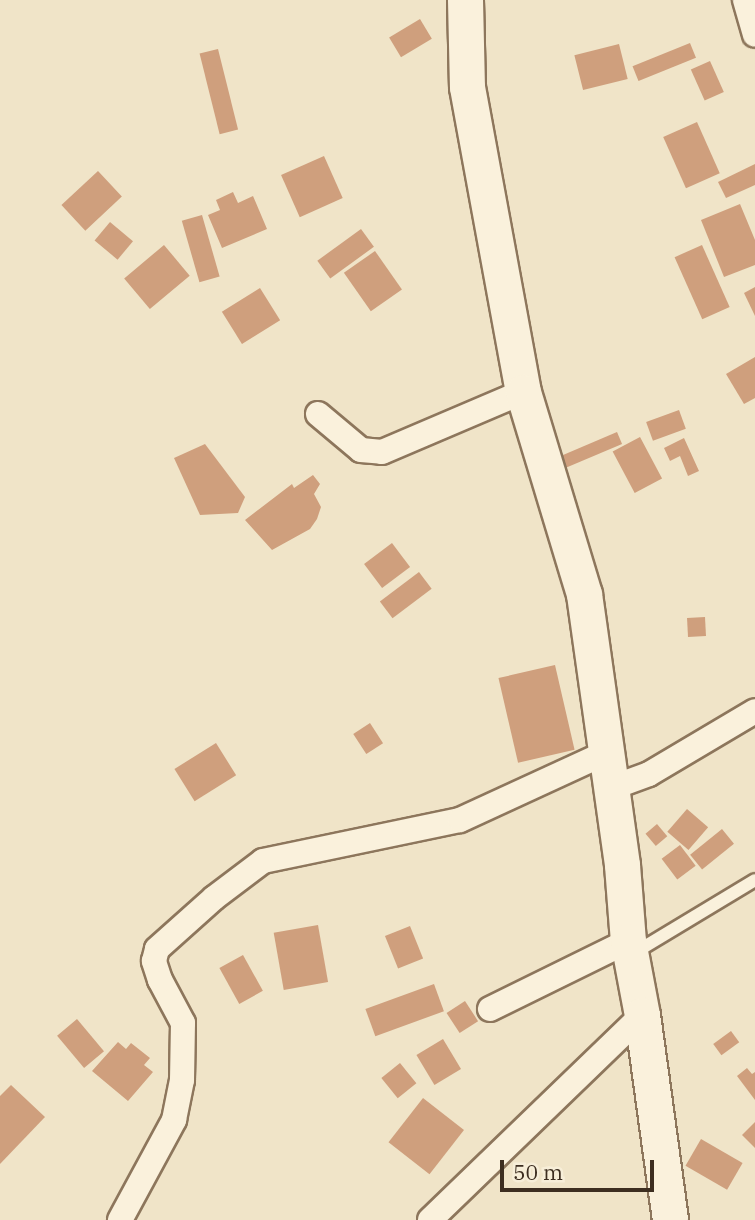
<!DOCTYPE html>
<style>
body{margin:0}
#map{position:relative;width:755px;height:1220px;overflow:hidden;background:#f0e4c8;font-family:"IBM Plex Serif",serif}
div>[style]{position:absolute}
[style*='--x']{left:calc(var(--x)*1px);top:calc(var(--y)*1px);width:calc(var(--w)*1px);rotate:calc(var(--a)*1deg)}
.building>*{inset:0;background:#cf9f7d;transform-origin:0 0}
.roads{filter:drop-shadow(2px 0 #8d765c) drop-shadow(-2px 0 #8d765c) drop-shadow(0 2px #8d765c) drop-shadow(0 -2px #8d765c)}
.lane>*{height:12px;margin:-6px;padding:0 6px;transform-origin:6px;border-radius:6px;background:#faf1dc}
.street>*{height:24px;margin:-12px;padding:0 12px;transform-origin:12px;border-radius:12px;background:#faf1dc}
.secondary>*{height:35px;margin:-17.5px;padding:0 17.5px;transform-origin:17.5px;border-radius:17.5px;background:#faf1dc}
span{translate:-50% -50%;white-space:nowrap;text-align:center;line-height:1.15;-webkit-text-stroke:7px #f7eed8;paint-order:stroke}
.scale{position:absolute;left:500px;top:1160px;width:154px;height:32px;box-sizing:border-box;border:4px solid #3d2e20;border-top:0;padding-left:9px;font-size:21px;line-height:24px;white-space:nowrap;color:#3d2e20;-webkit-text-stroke:5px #f7eed8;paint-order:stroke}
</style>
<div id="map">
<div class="building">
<div style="left:420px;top:19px;width:23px;height:36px;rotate:59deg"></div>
<div style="left:690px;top:43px;width:16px;height:62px;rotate:68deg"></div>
<div style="left:619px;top:44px;width:36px;height:46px;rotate:76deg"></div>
<div style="left:218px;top:49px;width:83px;height:19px;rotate:76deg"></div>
<div style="left:710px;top:61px;width:34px;height:21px;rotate:66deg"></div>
<div style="left:697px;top:122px;width:56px;height:37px;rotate:66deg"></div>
<div style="left:324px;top:156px;width:46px;height:47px;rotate:66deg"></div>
<div style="clip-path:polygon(755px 164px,755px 185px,726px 198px,718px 182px)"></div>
<div style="left:98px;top:171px;width:35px;height:50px;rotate:47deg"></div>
<div style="clip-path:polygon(233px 192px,238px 203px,253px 196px,267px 229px,222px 248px,208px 215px,220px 210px,216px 200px)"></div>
<div style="clip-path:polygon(740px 204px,755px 240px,755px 265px,724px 277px,701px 220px)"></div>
<div style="left:202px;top:215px;width:64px;height:21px;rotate:74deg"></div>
<div style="left:110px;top:222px;width:30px;height:24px;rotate:40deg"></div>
<div style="left:361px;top:229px;width:22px;height:54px;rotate:54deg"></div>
<div style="left:164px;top:245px;width:40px;height:52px;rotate:50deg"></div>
<div style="left:702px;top:245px;width:68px;height:30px;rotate:66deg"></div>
<div style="left:375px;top:251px;width:47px;height:38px;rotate:55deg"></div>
<div style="clip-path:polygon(755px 287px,755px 316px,744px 293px)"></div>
<div style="left:260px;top:288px;width:38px;height:45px;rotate:58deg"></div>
<div style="clip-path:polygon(755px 357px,755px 398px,744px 404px,726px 374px)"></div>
<div style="left:679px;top:410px;width:20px;height:35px;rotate:70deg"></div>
<div style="left:617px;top:432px;width:13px;height:72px;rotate:67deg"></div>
<div style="left:640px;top:437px;width:47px;height:31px;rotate:62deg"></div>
<div style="clip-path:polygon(684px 438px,699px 471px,688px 476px,680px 456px,670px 461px,664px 448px)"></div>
<div style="clip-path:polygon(205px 444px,245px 497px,238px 513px,200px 515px,174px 458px)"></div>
<div style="clip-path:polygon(313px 475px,320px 484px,314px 494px,321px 507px,317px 519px,310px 529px,272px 550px,245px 520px,292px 484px,294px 488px)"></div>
<div style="left:392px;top:543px;width:30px;height:35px;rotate:53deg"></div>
<div style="left:419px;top:572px;width:21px;height:49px;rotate:53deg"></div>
<div style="left:705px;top:617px;width:19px;height:18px;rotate:87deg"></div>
<div style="left:555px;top:665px;width:87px;height:58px;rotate:77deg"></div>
<div style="left:370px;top:723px;width:24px;height:20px;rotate:57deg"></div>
<div style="left:216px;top:743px;width:38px;height:49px;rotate:58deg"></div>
<div style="left:687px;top:809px;width:28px;height:30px;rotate:41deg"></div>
<div style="left:657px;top:824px;width:16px;height:15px;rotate:50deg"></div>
<div style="left:722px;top:829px;width:19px;height:41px;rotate:51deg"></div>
<div style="left:680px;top:845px;width:26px;height:23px;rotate:53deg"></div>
<div style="left:318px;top:925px;width:58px;height:45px;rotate:80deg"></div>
<div style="left:410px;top:926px;width:35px;height:27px;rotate:68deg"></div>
<div style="left:243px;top:955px;width:41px;height:27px;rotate:61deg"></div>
<div style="left:434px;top:984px;width:29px;height:73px;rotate:70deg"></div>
<div style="left:465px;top:1001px;width:24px;height:22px;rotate:57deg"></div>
<div style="left:77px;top:1019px;width:42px;height:26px;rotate:50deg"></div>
<div style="left:731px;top:1031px;width:14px;height:22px;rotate:54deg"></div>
<div style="left:443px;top:1039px;width:35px;height:31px;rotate:59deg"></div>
<div style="clip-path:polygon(118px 1042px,126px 1049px,131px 1043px,150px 1058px,144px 1065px,153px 1072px,128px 1101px,92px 1071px)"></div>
<div style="left:400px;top:1063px;width:26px;height:24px;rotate:51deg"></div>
<div style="clip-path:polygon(747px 1068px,752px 1074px,755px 1072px,755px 1100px,737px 1076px)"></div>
<div style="clip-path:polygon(11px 1085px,45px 1117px,0 1164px,0 1096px)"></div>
<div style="left:423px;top:1098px;width:52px;height:56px;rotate:38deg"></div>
<div style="clip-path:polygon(755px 1122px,755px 1148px,742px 1135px)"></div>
<div style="left:701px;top:1139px;width:48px;height:31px;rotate:30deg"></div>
</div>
<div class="roads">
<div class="lane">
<div style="--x:634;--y:953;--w:141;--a:-31.1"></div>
</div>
<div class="street">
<div style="--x:745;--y:0;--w:36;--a:74"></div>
<div style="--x:318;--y:414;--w:56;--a:39.9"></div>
<div style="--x:361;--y:450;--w:21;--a:5"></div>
<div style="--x:382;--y:452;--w:153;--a:-23.1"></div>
<div style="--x:611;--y:788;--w:40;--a:-20.2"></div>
<div style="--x:649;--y:774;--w:123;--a:-30.7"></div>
<div style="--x:490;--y:1009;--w:154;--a:-26.2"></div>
<div style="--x:120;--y:1220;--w:114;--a:-61.6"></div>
<div style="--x:174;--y:1120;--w:41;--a:-78.7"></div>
<div style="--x:182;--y:1080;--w:57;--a:-89"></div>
<div style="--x:183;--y:1023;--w:49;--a:-118.1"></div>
<div style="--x:160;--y:980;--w:20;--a:-108"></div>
<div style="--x:154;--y:961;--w:12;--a:-76"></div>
<div style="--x:157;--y:949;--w:76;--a:-41.8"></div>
<div style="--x:214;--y:898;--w:61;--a:-37.1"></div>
<div style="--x:263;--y:861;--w:201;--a:-11.8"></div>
<div style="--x:460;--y:820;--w:161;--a:-24.7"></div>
<div style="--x:430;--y:1220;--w:295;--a:-44"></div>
</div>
<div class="secondary">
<div style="--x:465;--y:0;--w:87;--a:88.7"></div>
<div style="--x:467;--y:87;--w:310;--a:79.6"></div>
<div style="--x:523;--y:392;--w:211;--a:73.2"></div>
<div style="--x:584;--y:594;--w:274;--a:82"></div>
<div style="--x:622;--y:865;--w:76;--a:85.5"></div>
<div style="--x:628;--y:941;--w:75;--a:79.3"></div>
<div style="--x:642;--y:1015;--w:207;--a:82.2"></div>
</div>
</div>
<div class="scale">50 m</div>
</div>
